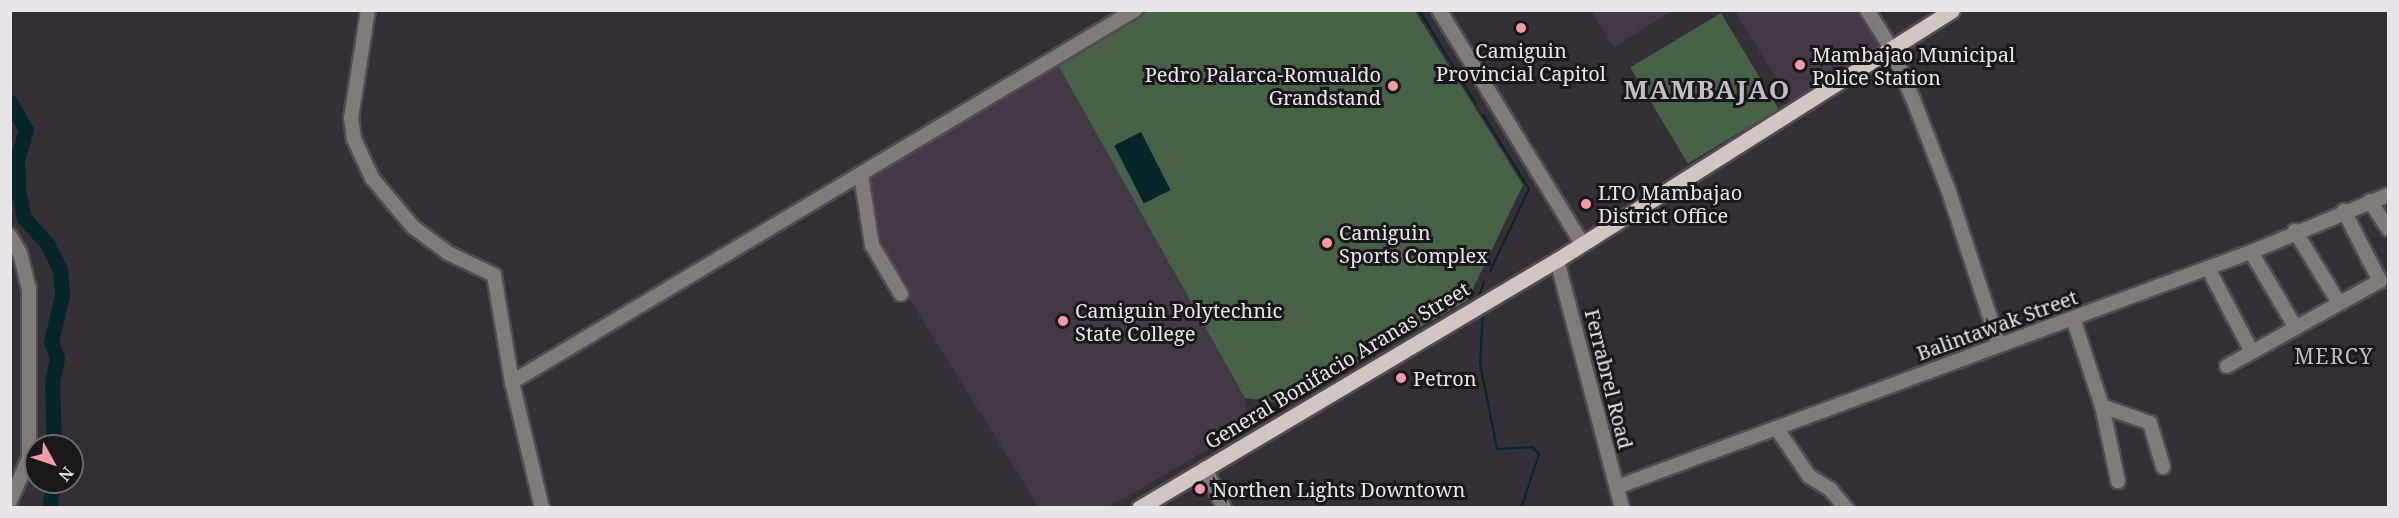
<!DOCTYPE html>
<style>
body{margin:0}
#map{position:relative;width:2399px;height:518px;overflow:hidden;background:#352f37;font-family:"Noto Serif",serif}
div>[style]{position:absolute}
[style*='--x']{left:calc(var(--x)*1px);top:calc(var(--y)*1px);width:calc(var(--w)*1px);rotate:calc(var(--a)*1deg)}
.built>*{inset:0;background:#443a47}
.green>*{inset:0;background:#486248;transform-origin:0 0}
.water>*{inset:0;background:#06262a;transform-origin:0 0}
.stream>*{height:2px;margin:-1px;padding:0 1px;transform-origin:1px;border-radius:1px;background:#06262a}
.river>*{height:15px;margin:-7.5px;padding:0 7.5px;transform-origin:7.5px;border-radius:7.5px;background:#06262a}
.roads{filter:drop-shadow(2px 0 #524c53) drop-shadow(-2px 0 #524c53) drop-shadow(0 2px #524c53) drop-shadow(0 -2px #524c53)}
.minor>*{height:14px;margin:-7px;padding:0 7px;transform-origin:7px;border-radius:7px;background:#817b79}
.major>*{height:15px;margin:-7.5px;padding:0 7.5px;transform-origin:7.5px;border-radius:7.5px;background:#d0c5c0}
.dots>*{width:16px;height:16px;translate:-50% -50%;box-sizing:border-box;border:3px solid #1b181c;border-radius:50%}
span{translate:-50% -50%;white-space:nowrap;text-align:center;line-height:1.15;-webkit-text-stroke:6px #1b181c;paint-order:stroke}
.poi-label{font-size:20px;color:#e8e4e9}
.left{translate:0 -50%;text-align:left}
.right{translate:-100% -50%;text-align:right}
.street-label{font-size:20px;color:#e8e4e9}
.neighbourhood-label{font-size:21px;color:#c4bcc6;letter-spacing:1.5px}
.district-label{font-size:26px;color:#c4bcc6;font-weight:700;letter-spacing:1.5px}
.frame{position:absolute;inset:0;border:12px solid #e8e4e9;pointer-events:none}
.north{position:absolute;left:24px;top:434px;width:60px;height:60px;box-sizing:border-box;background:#1b181c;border:2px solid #6d6a6e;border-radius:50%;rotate:130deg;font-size:16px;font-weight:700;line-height:24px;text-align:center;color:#e8e4e9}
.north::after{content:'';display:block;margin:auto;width:21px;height:27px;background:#f49aa5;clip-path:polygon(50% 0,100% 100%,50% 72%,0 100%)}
</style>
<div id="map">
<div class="built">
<div style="clip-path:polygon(1591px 11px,1672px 11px,1614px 47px)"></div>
<div style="clip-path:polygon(1735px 11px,1860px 11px,1883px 46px,1791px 102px)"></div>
<div style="clip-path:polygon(1058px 65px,1245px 398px,1247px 426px,1109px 507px,1039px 507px,876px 245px,865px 180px)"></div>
</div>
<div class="green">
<div style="clip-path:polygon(1148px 11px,1415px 11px,1523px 185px,1467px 301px,1285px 403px,1245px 398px,1058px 65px)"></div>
<div style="left:1721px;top:13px;width:112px;height:106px;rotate:59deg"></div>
</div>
<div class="water">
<div style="left:1141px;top:132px;width:65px;height:30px;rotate:63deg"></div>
</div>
<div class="stream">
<div style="--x:1419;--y:10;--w:110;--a:58.8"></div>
<div style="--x:1483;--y:115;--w:87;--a:58.1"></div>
<div style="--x:1529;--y:189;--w:91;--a:115.4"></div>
<div style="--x:1478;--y:299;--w:18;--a:-71"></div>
<div style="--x:1483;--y:312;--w:51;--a:93.4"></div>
<div style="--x:1480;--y:363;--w:88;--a:78.8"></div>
<div style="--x:1497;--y:449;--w:35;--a:-3"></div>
<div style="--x:1532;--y:447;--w:10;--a:45"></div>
<div style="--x:1539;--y:454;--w:57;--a:108.4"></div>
</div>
<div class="river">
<div style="--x:10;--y:102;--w:32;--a:60"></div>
<div style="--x:26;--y:130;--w:30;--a:107"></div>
<div style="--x:17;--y:159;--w:31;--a:88"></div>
<div style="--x:18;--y:190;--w:29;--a:78"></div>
<div style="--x:24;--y:218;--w:36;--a:48"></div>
<div style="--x:48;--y:245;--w:28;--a:64"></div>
<div style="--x:60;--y:270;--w:25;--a:85"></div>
<div style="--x:62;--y:295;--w:48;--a:103.2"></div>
<div style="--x:51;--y:342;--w:17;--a:69"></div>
<div style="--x:57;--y:358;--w:25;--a:102"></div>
<div style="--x:52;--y:382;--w:64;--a:88.2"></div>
<div style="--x:49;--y:508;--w:26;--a:-79"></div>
</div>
<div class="roads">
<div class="minor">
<div style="--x:368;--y:10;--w:109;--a:98.9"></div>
<div style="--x:351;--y:118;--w:21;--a:82"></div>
<div style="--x:354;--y:139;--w:43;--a:65.2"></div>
<div style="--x:372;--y:178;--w:64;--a:50.1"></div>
<div style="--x:413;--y:227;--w:44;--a:36.6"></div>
<div style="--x:448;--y:253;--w:51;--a:25.6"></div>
<div style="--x:494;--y:275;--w:109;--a:80.5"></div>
<div style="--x:512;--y:382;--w:130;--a:76.6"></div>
<div style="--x:1439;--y:10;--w:273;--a:58.5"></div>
<div style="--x:1867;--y:10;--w:45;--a:57.7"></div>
<div style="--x:1891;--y:48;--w:56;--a:66.7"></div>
<div style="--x:1913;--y:99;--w:100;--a:68.8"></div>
<div style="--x:1949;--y:192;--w:161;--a:71.9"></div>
<div style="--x:861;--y:175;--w:71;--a:81.1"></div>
<div style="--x:872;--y:245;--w:57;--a:59.4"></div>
<div style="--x:2370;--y:201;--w:33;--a:57"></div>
<div style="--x:2295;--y:231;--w:84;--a:58.6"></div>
<div style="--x:10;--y:236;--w:20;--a:60"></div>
<div style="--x:20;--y:253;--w:36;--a:76"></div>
<div style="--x:29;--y:288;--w:170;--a:90"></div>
<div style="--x:29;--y:458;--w:47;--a:113.8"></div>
<div style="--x:2251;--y:252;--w:88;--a:59.4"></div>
<div style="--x:1557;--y:260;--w:256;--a:75.3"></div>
<div style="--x:2208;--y:268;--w:95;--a:62.4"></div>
<div style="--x:2073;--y:318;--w:93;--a:71.8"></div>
<div style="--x:2102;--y:406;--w:77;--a:78"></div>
<div style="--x:2227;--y:366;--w:175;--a:-29.1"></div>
<div style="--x:2380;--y:281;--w:79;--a:-117.2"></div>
<div style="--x:512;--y:382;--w:726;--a:-30.84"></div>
<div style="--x:2102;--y:406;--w:51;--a:19.5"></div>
<div style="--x:2150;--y:423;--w:46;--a:73.5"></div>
<div style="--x:1777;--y:429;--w:57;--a:55.8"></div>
<div style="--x:1809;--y:476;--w:25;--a:32"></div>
<div style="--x:1830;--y:489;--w:25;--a:50"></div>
<div style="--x:1205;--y:468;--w:44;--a:64.6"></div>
<div style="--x:1617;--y:487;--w:676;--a:-20.34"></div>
<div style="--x:2251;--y:252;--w:148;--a:-22.6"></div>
</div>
<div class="major">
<div style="--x:1139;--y:508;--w:486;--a:-30.7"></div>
<div style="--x:1557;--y:260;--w:467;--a:-32.3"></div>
</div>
</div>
<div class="dots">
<div style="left:1521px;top:28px;background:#f49aa5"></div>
<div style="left:1800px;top:65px;background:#f49aa5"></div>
<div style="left:1393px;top:86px;background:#f49aa5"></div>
<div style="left:1586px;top:204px;background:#f49aa5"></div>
<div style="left:1327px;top:243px;background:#f49aa5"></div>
<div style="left:1063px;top:321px;background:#f49aa5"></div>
<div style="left:1401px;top:378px;background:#f49aa5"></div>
<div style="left:1200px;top:489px;background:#f49aa5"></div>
</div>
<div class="poi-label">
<span style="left:1521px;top:62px">Camiguin<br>Provincial Capitol</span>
<span class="left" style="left:1812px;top:66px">Mambajao Municipal<br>Police Station</span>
<span class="right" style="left:1381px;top:86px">Pedro Palarca-Romualdo<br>Grandstand</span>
<span class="left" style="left:1598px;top:204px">LTO Mambajao<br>District Office</span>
<span class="left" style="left:1339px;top:244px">Camiguin<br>Sports Complex</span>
<span class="left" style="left:1075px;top:322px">Camiguin Polytechnic<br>State College</span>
<span class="left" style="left:1413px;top:378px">Petron</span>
<span class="left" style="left:1212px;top:489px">Northen Lights Downtown</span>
</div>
<div class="street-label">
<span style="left:1997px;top:325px;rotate:-20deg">Balintawak Street</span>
<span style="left:1337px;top:365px;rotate:-31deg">General Bonifacio Aranas Street</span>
<span style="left:1609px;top:379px;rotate:76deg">Ferrabrel Road</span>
</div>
<div class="neighbourhood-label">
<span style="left:2334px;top:356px">MERCY</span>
</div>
<div class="district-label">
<span style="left:1707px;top:90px">MAMBAJAO</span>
</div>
<div class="frame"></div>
<div class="north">N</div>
</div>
